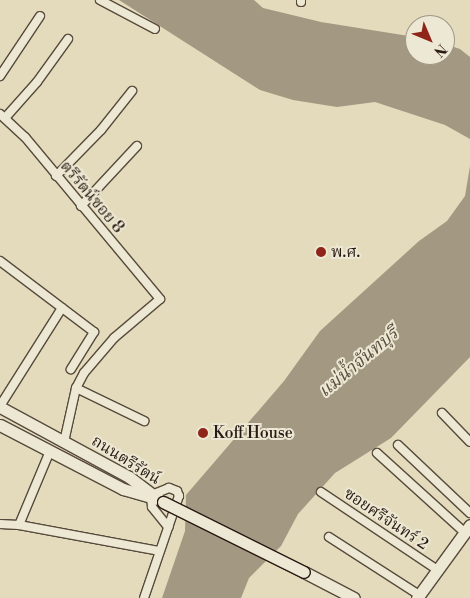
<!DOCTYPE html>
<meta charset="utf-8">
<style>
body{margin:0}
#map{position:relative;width:470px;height:598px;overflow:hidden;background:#e3dbbc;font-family:"Libre Bodoni","Noto Serif Thai",serif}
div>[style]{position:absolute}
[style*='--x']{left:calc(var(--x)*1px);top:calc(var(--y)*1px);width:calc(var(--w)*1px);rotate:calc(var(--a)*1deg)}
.water>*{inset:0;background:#a39982}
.roads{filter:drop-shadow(1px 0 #574a3c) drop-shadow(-1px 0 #574a3c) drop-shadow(0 1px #574a3c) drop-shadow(0 -1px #574a3c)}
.street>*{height:8px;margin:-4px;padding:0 4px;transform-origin:4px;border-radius:4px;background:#ede8d3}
.secondary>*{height:11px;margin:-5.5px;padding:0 5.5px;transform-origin:5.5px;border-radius:5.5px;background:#ede8d3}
.bridges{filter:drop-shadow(1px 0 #281912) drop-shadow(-1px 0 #281912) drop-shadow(0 1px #281912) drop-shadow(0 -1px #281912)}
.secondary-bridge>*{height:11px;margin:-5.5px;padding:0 5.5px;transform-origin:5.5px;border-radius:5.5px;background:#ede8d3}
.dots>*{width:14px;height:14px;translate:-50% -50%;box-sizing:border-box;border:2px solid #ede8d3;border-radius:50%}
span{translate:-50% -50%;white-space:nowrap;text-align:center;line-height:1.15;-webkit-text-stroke:4px #ede8d3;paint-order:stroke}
.street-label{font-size:16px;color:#281912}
.poi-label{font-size:16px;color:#281912}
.left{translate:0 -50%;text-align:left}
.water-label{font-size:18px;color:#594c3f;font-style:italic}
.north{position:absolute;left:405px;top:15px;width:50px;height:50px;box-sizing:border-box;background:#ede8d3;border:1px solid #9e9586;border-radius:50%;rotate:135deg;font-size:14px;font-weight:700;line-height:20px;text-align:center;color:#281912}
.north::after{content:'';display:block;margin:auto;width:18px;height:22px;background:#8f2418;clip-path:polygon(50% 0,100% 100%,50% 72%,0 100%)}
</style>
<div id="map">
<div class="water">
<div style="clip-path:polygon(119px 0,254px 0,263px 8px,321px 22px,415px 37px,415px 55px,445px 55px,445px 44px,460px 49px,470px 57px,470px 139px,445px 125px,375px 102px,337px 107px,293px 100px,260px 90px)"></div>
<div style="clip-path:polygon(470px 166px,470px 357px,391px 438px,335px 473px,298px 514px,281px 546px,249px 578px,241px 598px,162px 598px,185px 531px,186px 495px,284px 381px,320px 331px,419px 241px,447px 221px,465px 196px)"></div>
</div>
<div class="roads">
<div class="street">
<div style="--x:100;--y:0;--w:62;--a:27.8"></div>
<div style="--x:301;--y:2;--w:2;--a:-90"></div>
<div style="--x:0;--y:76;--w:72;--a:-56.3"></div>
<div style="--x:0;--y:114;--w:34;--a:43"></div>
<div style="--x:25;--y:137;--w:211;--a:50.2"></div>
<div style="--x:160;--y:299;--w:60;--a:139.7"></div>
<div style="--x:114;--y:338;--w:46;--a:130.6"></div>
<div style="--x:84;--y:373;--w:17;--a:118"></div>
<div style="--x:76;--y:388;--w:55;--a:102.5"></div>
<div style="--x:5;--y:118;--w:48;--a:-48.4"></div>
<div style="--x:37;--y:82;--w:53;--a:-54.2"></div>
<div style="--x:56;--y:176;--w:64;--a:-45.6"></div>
<div style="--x:101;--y:130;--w:50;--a:-51.5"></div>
<div style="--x:81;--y:206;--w:82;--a:-47"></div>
<div style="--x:0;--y:261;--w:118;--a:37.1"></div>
<div style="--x:94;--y:332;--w:44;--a:121.9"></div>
<div style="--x:76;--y:388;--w:76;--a:25.9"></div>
<div style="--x:0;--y:406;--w:116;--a:-57.7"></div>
<div style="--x:442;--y:413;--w:40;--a:46"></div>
<div style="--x:398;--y:445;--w:99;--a:43.4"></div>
<div style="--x:377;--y:453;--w:118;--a:42.2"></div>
<div style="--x:321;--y:492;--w:138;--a:33.8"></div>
<div style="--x:151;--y:497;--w:10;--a:84"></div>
<div style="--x:152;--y:507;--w:26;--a:51"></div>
<div style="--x:0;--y:524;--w:19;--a:3"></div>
<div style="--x:19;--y:525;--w:142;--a:10.5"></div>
<div style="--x:19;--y:525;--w:80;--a:-67.3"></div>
<div style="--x:329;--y:537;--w:107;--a:32.8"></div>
<div style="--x:144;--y:598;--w:108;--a:-71.1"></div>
<div style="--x:179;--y:496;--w:5;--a:-112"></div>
<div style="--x:177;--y:491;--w:9;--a:-159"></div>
<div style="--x:169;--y:488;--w:18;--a:158"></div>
</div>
<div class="secondary">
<div style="--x:0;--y:407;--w:147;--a:28.5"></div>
<div style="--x:129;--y:477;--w:38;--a:37"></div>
<div style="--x:0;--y:425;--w:139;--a:27.5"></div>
<div style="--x:123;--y:489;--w:29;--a:16"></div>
<div style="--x:304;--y:572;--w:56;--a:27.5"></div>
<div style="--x:417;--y:598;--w:90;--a:-54"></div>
</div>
</div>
<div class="bridges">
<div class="secondary-bridge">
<div style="--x:163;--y:502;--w:157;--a:26.4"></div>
</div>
</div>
<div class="dots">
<div style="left:321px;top:252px;background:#8f2418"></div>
<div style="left:203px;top:433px;background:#8f2418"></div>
</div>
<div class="street-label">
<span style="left:92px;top:197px;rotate:50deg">ตรีรัตน์ซอย 8</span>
<span style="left:126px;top:460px;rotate:32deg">ถนนตรีรัตน์</span>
<span style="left:386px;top:519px;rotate:34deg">ซอยศรีจันทร์ 2</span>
</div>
<div class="poi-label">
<span class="left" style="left:331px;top:252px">พ.ศ.</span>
<span class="left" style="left:213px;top:433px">Koff House</span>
</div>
<div class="water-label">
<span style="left:359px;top:363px;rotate:-40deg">แม่น้ำจันทบุรี</span>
</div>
<div class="north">N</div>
</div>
